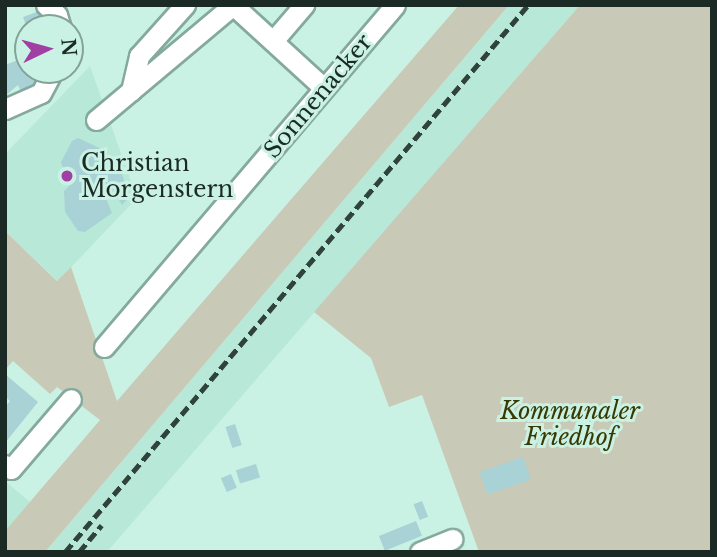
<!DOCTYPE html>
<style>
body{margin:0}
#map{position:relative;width:717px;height:557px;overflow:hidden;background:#caf2e4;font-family:"Libre Baskerville",serif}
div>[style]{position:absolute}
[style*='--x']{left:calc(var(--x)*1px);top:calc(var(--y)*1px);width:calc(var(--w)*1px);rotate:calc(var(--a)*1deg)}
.built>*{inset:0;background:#b8e8d8}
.green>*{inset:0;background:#c8cab7}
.building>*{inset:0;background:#a8d2d6;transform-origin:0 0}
.roads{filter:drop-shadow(2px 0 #84a99d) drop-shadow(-2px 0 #84a99d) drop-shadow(0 2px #84a99d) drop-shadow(0 -2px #84a99d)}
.minor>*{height:19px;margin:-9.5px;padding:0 9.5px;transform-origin:9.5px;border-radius:9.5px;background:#fff}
.rail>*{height:4.5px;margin-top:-2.25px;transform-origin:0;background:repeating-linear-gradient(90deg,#30423c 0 10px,transparent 0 15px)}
.dots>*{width:19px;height:19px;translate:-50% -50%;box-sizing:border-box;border:4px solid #caf2e4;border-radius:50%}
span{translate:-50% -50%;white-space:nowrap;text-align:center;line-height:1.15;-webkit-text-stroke:6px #caf2e4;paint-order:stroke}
.street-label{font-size:23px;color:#1b2a25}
.poi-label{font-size:23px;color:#1b2a25}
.left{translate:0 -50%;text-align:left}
.park-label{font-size:23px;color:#393a03;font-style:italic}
.frame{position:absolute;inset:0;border:7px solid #1b2a25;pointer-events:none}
.north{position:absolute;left:14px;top:14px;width:70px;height:70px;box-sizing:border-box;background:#caf2e4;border:2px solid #84a298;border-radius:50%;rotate:85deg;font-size:19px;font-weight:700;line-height:28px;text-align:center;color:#1b2a25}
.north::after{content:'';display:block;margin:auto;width:24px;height:32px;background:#a23fa5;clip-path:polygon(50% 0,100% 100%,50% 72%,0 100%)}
</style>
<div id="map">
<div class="built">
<div style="clip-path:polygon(509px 5px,580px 5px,107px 552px,45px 552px)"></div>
<div style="clip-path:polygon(90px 66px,137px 198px,58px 281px,5px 231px,5px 154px)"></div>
<div style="clip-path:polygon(5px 481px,30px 502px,5px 531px)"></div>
</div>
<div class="green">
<div style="clip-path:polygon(459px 5px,509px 5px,45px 552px,5px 552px,5px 531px,100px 420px,57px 387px,50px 394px,13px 361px,5px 370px,5px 231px,57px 281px,71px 267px,117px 401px)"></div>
<div style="clip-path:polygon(580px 5px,712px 5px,712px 552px,479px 552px,422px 395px,389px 407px,371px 358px,314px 312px)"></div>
</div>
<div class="building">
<div style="clip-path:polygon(45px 9px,57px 28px,27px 28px,23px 17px)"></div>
<div style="clip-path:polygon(28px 56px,28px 70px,43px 70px,45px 75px,37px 79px,39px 85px,21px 92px,18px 85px,5px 96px,5px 65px)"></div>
<div style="clip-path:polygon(78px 138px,108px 152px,101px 174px,121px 172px,130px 196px,122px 205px,112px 189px,102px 189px,112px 213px,85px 232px,78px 231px,65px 212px,64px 191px,69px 186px,61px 162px,72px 141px)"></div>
<div style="clip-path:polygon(5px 374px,38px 402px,5px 443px,5px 407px,10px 401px,5px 396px)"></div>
<div style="left:235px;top:424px;width:22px;height:10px;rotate:72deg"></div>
<div style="left:523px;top:457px;width:24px;height:46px;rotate:71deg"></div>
<div style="left:256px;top:464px;width:14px;height:21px;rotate:73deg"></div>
<div style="left:231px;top:474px;width:15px;height:11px;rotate:67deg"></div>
<div style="left:422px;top:501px;width:17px;height:9px;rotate:69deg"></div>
<div style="left:416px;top:521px;width:16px;height:40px;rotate:68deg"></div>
</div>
<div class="roads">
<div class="minor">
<div style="--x:46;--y:5;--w:15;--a:42"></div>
<div style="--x:57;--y:15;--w:14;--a:73"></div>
<div style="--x:233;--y:5;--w:123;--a:42.4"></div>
<div style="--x:273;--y:41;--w:48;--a:-49.3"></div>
<div style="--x:131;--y:91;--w:36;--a:-77"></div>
<div style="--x:139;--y:56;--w:69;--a:-48"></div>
<div style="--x:5;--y:109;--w:39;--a:-24"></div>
<div style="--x:41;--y:93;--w:26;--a:-62"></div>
<div style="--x:96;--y:120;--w:179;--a:-40"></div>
<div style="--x:104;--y:347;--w:449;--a:-49.6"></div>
<div style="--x:5;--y:465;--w:7;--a:34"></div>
<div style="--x:11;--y:469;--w:92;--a:-49.4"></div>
<div style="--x:420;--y:552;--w:35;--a:-22"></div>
</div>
</div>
<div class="rail">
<div style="--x:65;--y:552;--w:717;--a:-49.75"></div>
<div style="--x:79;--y:552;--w:35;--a:-50"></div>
</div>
<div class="dots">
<div style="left:67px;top:176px;background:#a23fa5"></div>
</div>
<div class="street-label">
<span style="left:318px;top:96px;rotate:-50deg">Sonnenacker</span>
</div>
<div class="poi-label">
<span class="left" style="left:81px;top:176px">Christian<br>Morgenstern</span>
</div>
<div class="park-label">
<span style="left:570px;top:424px">Kommunaler<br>Friedhof</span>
</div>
<div class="frame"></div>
<div class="north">N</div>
</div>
